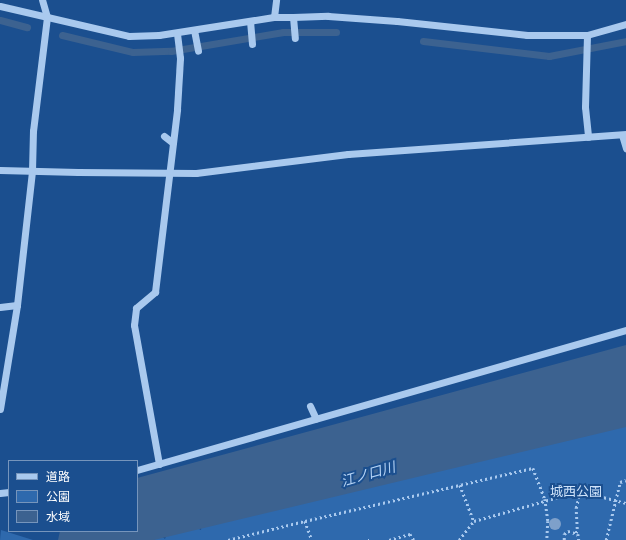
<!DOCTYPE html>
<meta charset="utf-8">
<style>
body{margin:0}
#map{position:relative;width:626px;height:540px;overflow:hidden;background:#1b4f8f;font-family:Manrope,"Noto Sans JP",sans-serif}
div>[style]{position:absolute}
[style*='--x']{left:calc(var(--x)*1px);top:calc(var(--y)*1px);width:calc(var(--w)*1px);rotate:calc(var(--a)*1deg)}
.green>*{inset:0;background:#2e69ad}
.water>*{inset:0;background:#3c6290}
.stream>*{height:7px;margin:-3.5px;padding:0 3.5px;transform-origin:3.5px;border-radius:3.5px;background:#3c6290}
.path>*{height:2.5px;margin-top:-1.25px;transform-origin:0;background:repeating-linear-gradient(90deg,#a9c9ee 0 2px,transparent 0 5px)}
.minor>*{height:7px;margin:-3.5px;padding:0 3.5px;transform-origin:3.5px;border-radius:3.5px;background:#a9c9ee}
.trees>*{width:12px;height:12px;margin:-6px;border-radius:50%;background:#7ea0ca}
span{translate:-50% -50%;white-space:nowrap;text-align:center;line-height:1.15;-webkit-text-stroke:4px #1b4f8f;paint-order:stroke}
.park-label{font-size:13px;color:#cfe3fa}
.water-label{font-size:14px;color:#b5d3f5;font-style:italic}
.legend{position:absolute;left:8px;top:460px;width:130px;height:72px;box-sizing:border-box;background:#1b4f8f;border:1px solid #7695bc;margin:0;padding:5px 7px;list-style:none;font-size:12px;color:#fff}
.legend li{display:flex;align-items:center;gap:8px;height:20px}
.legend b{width:20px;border:1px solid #7695bc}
</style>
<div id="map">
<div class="green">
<div style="clip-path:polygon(626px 420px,626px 540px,136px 540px,160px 535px,165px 539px,168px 531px,195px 527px,201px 530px,202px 521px)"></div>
<div style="clip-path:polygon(1px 530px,33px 540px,0 540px)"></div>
</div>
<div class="water">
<div style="clip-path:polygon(626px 345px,626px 427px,154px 540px,58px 540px,60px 531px,137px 531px,137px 478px)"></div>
</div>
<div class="stream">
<div style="--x:0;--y:20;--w:28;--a:15"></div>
<div style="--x:62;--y:35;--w:73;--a:13.5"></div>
<div style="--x:133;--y:52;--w:38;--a:-2"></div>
<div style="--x:171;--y:51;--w:114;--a:-9.6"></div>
<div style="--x:283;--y:32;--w:53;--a:0"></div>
<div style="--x:423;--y:41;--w:127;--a:6.8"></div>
<div style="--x:549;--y:56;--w:78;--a:-11"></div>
</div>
<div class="path">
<div style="--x:460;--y:485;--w:39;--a:69"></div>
<div style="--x:474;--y:521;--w:110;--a:-15.8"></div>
<div style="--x:580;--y:491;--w:48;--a:14.6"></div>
<div style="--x:305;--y:521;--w:234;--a:-13.1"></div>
<div style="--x:533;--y:468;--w:33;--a:69"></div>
<div style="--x:545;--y:499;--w:22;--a:82"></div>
<div style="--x:548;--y:521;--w:19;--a:93"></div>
<div style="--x:576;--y:533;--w:4;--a:-76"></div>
<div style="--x:577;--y:529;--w:21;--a:-93"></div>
<div style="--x:576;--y:508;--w:17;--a:-77"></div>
<div style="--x:228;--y:540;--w:79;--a:-13.9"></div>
<div style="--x:305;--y:521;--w:20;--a:70"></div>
<div style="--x:368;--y:540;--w:1;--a:0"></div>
<div style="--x:389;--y:540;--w:22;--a:-16"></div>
<div style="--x:410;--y:534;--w:7;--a:56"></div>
<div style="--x:459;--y:540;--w:24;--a:-52"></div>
<div style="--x:564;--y:540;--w:6;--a:-90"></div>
<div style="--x:564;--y:534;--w:5;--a:-37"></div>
<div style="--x:568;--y:531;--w:10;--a:17"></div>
<div style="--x:578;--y:534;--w:6;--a:81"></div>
<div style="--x:606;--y:540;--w:60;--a:-76.4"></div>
<div style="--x:620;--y:482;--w:6;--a:-18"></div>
</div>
<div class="minor">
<div style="--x:0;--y:6;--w:132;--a:13.1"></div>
<div style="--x:129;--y:36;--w:30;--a:-2"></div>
<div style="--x:159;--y:35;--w:116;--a:-8.9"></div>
<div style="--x:274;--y:17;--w:19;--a:0"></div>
<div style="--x:293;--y:17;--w:35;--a:-2"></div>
<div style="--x:328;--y:16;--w:69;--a:4.1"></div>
<div style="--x:397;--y:21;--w:131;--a:6.1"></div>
<div style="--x:527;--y:35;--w:60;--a:0"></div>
<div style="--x:587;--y:35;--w:41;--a:-15.8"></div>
<div style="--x:274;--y:17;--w:17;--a:-83"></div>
<div style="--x:293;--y:17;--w:21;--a:85"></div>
<div style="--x:250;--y:21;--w:23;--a:85"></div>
<div style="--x:194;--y:30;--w:21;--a:79"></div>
<div style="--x:587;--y:35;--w:72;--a:91.6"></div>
<div style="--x:585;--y:107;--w:30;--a:84"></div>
<div style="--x:622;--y:135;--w:14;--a:73"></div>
<div style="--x:164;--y:136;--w:11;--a:38"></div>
<div style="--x:0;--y:170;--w:78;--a:1.5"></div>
<div style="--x:78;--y:172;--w:118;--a:0.5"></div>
<div style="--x:196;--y:173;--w:153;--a:-7.1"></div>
<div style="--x:348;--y:154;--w:279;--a:-4.1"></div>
<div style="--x:0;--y:307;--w:17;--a:-7"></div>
<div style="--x:310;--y:406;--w:14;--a:65"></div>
<div style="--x:0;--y:409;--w:105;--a:-80.7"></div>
<div style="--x:17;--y:305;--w:135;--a:-83.6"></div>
<div style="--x:32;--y:171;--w:40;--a:-88.6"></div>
<div style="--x:33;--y:131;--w:115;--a:-83"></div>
<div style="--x:47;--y:17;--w:18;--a:-106"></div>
<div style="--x:159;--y:464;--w:141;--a:-100.2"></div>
<div style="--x:134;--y:325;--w:17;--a:-83"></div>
<div style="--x:136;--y:308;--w:25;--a:-40"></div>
<div style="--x:155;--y:292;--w:184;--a:-83.1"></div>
<div style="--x:177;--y:109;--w:51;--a:-86.6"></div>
<div style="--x:180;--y:58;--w:25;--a:-97"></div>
<div style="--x:137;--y:470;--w:509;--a:-15.98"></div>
<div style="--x:0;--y:493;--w:9;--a:-6"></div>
</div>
<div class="trees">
<div style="left:555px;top:524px"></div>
</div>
<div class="park-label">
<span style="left:576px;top:491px">城西公園</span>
</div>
<div class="water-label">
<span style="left:368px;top:474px;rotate:-16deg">江ノ口川</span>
</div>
<ul class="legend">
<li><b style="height:5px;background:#a9c9ee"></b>道路</li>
<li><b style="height:11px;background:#2e69ad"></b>公園</li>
<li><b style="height:11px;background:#3c6290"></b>水域</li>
</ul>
</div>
